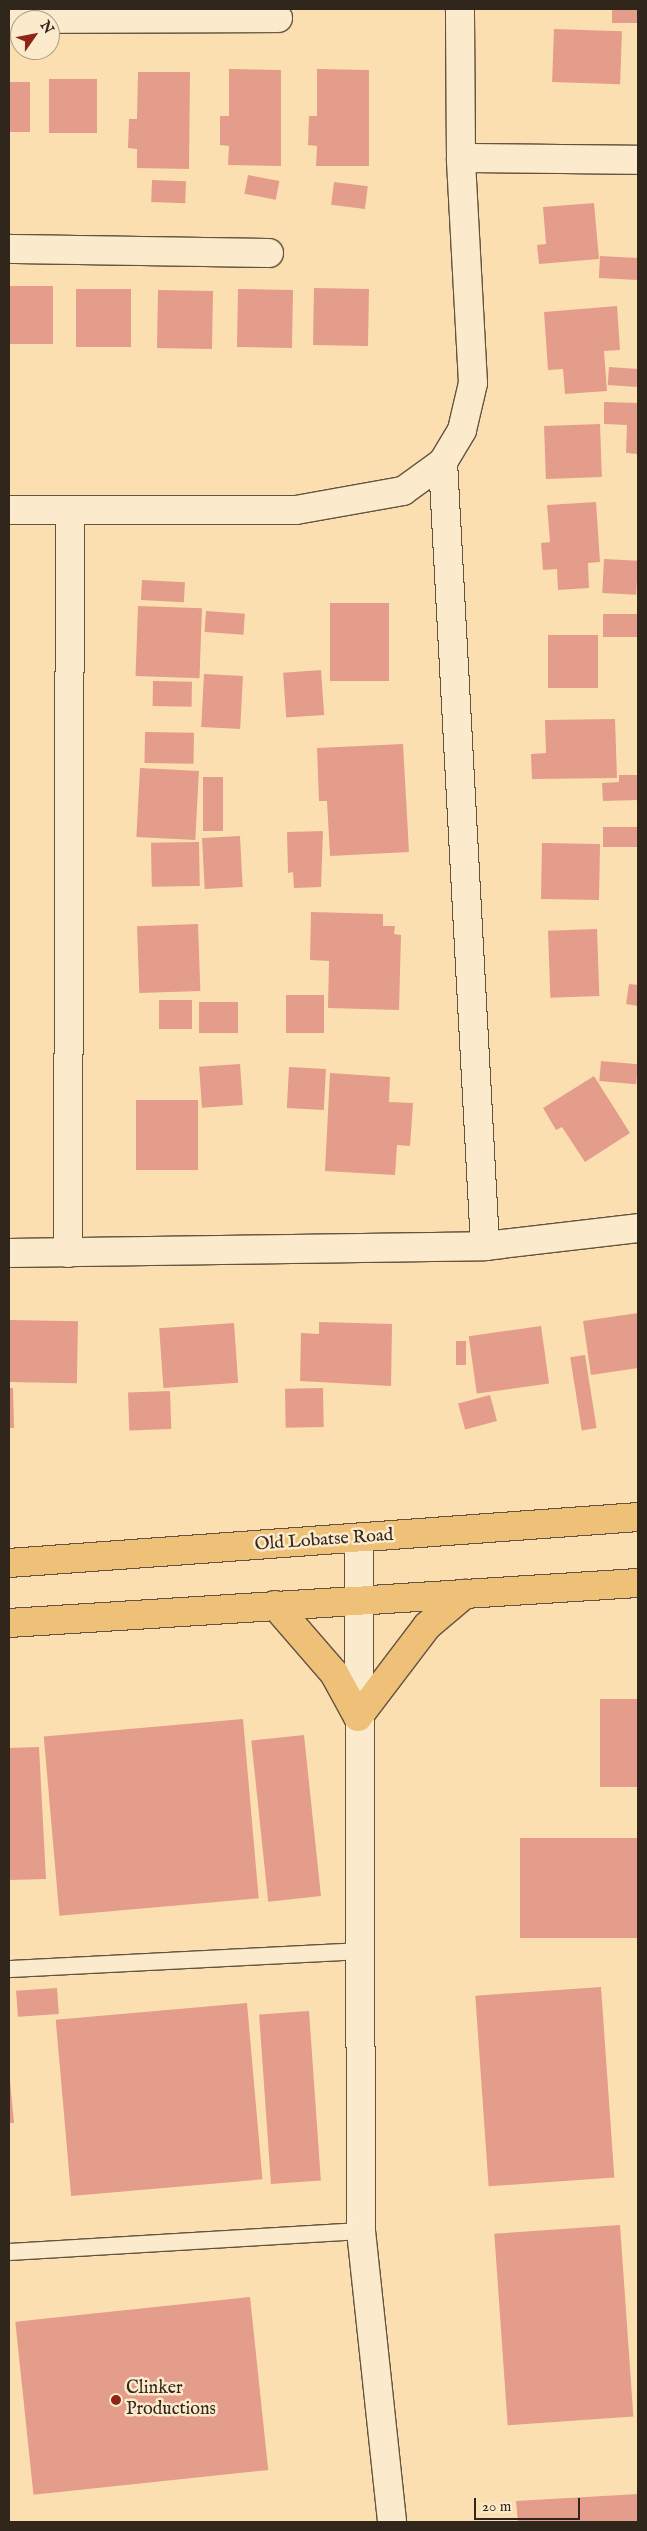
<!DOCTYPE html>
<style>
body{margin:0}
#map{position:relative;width:647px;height:2531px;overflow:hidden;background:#fbdfb0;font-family:"IM FELL English",serif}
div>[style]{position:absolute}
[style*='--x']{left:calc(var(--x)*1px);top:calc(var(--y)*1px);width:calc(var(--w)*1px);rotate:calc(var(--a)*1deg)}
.building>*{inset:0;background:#e49d8a;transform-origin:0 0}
.roads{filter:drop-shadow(1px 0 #635440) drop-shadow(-1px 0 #635440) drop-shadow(0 1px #635440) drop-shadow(0 -1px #635440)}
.service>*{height:16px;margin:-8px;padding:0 8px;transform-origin:8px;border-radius:8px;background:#fceacc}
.minor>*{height:28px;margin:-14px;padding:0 14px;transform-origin:14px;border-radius:14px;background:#fceacc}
.primary>*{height:28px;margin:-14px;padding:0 14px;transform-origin:14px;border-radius:14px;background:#eec078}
.dots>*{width:14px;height:14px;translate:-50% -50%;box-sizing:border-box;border:2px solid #fceacc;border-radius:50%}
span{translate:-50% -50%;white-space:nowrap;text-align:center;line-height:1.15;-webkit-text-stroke:5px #fceacc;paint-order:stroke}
.street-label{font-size:18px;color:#30261b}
.poi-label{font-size:18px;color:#30261b}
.left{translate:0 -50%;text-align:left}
.frame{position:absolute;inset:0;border:10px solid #30261b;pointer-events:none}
.north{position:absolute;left:10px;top:10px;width:50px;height:50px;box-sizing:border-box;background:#fceacc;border:1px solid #aa9c85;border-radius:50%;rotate:57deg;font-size:14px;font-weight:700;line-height:20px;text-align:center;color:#30261b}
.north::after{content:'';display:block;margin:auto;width:18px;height:22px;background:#8f2418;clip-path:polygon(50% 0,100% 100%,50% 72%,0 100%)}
.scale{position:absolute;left:474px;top:2498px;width:106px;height:22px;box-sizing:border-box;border:2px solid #30261b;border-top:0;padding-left:6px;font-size:15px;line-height:18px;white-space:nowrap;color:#30261b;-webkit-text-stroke:4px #fceacc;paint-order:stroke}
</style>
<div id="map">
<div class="building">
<div style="left:612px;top:9px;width:26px;height:14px"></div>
<div style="left:554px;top:29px;width:68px;height:53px;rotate:2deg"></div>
<div style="clip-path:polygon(229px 69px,281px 70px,281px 166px,228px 165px,229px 146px,220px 145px,220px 116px,229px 116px)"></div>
<div style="clip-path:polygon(317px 69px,369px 70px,369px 166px,316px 166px,317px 146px,308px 145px,309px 116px,317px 116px)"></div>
<div style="clip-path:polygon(138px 72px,190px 72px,189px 169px,137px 168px,137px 149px,128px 148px,129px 119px,137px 119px)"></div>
<div style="left:49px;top:79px;width:48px;height:54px"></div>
<div style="left:9px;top:82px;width:21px;height:50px"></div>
<div style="left:248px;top:175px;width:32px;height:19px;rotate:11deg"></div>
<div style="left:152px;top:180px;width:34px;height:22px;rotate:2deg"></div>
<div style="left:334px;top:182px;width:34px;height:23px;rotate:7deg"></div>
<div style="clip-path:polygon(594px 203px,599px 259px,539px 264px,537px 245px,546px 244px,543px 207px)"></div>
<div style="left:600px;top:256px;width:38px;height:22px;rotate:3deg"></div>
<div style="left:9px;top:286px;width:44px;height:58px"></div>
<div style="left:314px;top:288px;width:55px;height:57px;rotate:1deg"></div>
<div style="left:76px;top:289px;width:55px;height:58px"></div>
<div style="left:238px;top:289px;width:55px;height:58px;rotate:1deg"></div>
<div style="left:158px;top:290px;width:55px;height:58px;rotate:1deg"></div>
<div style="clip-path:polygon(617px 306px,620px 350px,604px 351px,607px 391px,565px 394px,563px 369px,548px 370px,544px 312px)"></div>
<div style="left:609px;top:367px;width:29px;height:18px;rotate:4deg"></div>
<div style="clip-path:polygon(604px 402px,638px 403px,638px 454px,626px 453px,627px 425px,604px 424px)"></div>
<div style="left:600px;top:424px;width:53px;height:56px;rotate:88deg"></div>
<div style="clip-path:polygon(596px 502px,600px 562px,588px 563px,589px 588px,558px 590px,557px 569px,543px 570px,541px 543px,550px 542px,547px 505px)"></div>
<div style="left:604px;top:559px;width:34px;height:34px;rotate:3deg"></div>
<div style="left:142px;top:580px;width:43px;height:20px;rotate:3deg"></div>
<div style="left:330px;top:603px;width:59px;height:78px"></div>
<div style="left:138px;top:606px;width:64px;height:70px;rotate:2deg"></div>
<div style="left:206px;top:611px;width:39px;height:21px;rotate:4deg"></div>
<div style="left:603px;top:614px;width:35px;height:23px"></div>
<div style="left:548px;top:635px;width:50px;height:53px"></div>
<div style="left:321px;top:670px;width:45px;height:38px;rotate:86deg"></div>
<div style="left:204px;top:674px;width:39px;height:53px;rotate:3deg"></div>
<div style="left:153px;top:681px;width:39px;height:25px;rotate:1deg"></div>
<div style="clip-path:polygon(615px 719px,617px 778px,532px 779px,531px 754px,546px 753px,545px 720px)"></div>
<div style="left:145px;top:732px;width:49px;height:31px;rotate:1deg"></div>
<div style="clip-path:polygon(403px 744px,409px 852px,330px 856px,327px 801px,319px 801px,317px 748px)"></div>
<div style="left:140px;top:768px;width:59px;height:69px;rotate:3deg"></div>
<div style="clip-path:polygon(619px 775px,638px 775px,638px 800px,603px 801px,602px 783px,619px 782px)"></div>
<div style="left:203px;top:777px;width:20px;height:54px"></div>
<div style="left:603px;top:827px;width:35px;height:20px"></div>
<div style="clip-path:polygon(323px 831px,321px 887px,294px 888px,293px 872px,288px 873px,287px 832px)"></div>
<div style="left:240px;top:836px;width:51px;height:38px;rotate:87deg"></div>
<div style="left:199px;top:842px;width:44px;height:48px;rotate:89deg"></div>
<div style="left:542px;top:843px;width:58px;height:56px;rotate:1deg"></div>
<div style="clip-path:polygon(311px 912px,383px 914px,383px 926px,395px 926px,394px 934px,401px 935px,399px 1010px,328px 1008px,329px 961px,310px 960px)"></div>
<div style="left:198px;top:924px;width:67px;height:61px;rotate:88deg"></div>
<div style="left:597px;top:929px;width:67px;height:49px;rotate:88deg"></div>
<div style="clip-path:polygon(629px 984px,638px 985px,638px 1006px,626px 1004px)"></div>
<div style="left:286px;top:995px;width:38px;height:38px"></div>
<div style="left:192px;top:1000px;width:29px;height:33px;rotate:90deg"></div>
<div style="left:199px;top:1002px;width:39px;height:31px"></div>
<div style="left:601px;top:1061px;width:37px;height:20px;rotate:5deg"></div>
<div style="left:240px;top:1064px;width:41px;height:41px;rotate:86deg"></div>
<div style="left:289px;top:1067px;width:37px;height:41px;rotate:3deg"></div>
<div style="clip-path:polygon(330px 1073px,390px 1077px,389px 1102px,413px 1103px,410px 1146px,397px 1145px,395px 1175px,325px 1171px)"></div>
<div style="clip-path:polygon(594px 1076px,630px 1133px,585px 1162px,562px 1127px,556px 1130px,543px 1108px)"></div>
<div style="left:136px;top:1100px;width:62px;height:70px"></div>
<div style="clip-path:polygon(638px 1313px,638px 1368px,591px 1375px,583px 1321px)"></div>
<div style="left:9px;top:1320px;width:69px;height:62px;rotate:1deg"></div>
<div style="clip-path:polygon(319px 1322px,392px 1324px,391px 1386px,300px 1381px,301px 1333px,319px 1334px)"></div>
<div style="left:234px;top:1323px;width:60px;height:75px;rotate:86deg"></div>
<div style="left:541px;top:1326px;width:58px;height:73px;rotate:82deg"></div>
<div style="left:456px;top:1341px;width:10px;height:24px"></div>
<div style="left:585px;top:1355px;width:74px;height:15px;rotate:81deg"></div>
<div style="clip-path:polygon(9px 1388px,13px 1388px,14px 1428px,9px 1428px)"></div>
<div style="left:323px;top:1388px;width:39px;height:38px;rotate:89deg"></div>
<div style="left:170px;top:1391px;width:38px;height:42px;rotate:88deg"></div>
<div style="left:490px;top:1395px;width:27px;height:33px;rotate:75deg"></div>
<div style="left:638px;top:1699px;width:88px;height:38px;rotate:90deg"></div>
<div style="left:243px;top:1719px;width:180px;height:200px;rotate:85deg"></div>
<div style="left:304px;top:1735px;width:162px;height:53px;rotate:84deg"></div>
<div style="clip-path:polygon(39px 1747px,46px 1879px,9px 1880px,9px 1748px)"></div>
<div style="left:638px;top:1838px;width:100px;height:118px;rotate:90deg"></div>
<div style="left:601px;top:1987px;width:191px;height:126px;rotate:86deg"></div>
<div style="left:57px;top:1988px;width:26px;height:41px;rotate:86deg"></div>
<div style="left:247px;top:2003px;width:177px;height:192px;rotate:85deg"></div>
<div style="left:309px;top:2011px;width:170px;height:50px;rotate:86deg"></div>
<div style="clip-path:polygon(9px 2070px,14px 2123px,9px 2123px)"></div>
<div style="left:620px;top:2225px;width:192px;height:126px;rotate:86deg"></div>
<div style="left:250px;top:2297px;width:174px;height:236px;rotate:84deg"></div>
<div style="clip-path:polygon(638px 2494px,638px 2522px,518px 2522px,516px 2501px)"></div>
</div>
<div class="roads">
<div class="service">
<div style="--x:9;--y:1969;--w:351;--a:-2.9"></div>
<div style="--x:9;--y:2252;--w:353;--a:-3.4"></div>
</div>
<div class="minor">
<div style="--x:9;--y:19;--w:269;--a:-0.2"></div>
<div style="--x:461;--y:158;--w:177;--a:0.6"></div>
<div style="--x:9;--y:249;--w:260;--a:0.9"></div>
<div style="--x:443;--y:462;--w:785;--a:86.93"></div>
<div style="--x:9;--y:510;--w:287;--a:0"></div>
<div style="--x:296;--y:510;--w:109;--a:-10.1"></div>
<div style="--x:403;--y:491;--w:49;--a:-35.9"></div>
<div style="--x:443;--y:462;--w:37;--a:-59"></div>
<div style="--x:462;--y:430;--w:48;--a:-76.8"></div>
<div style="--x:473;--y:383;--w:225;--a:-93.1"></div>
<div style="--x:461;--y:158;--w:149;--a:-90.4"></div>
<div style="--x:9;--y:1253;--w:476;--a:-0.8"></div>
<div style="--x:485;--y:1246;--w:154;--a:-6.7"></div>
<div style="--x:68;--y:1253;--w:742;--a:-89.85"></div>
<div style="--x:359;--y:1539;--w:692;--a:89.83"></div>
<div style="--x:361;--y:2231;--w:293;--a:83.9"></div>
</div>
<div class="primary">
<div style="--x:9;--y:1563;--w:631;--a:-4.18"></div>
<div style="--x:275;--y:1605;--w:90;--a:49.1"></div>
<div style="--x:334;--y:1673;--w:50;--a:61.4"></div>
<div style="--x:358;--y:1717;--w:114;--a:-52.8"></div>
<div style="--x:427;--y:1626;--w:50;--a:-40.1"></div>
<div style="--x:9;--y:1623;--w:630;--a:-3.64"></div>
</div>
</div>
<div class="dots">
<div style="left:116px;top:2400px;background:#8f2418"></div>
</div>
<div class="street-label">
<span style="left:324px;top:1541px;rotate:-4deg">Old Lobatse Road</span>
</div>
<div class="poi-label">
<span class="left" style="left:126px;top:2400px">Clinker<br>Productions</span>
</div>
<div class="frame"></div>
<div class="north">N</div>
<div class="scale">20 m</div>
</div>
